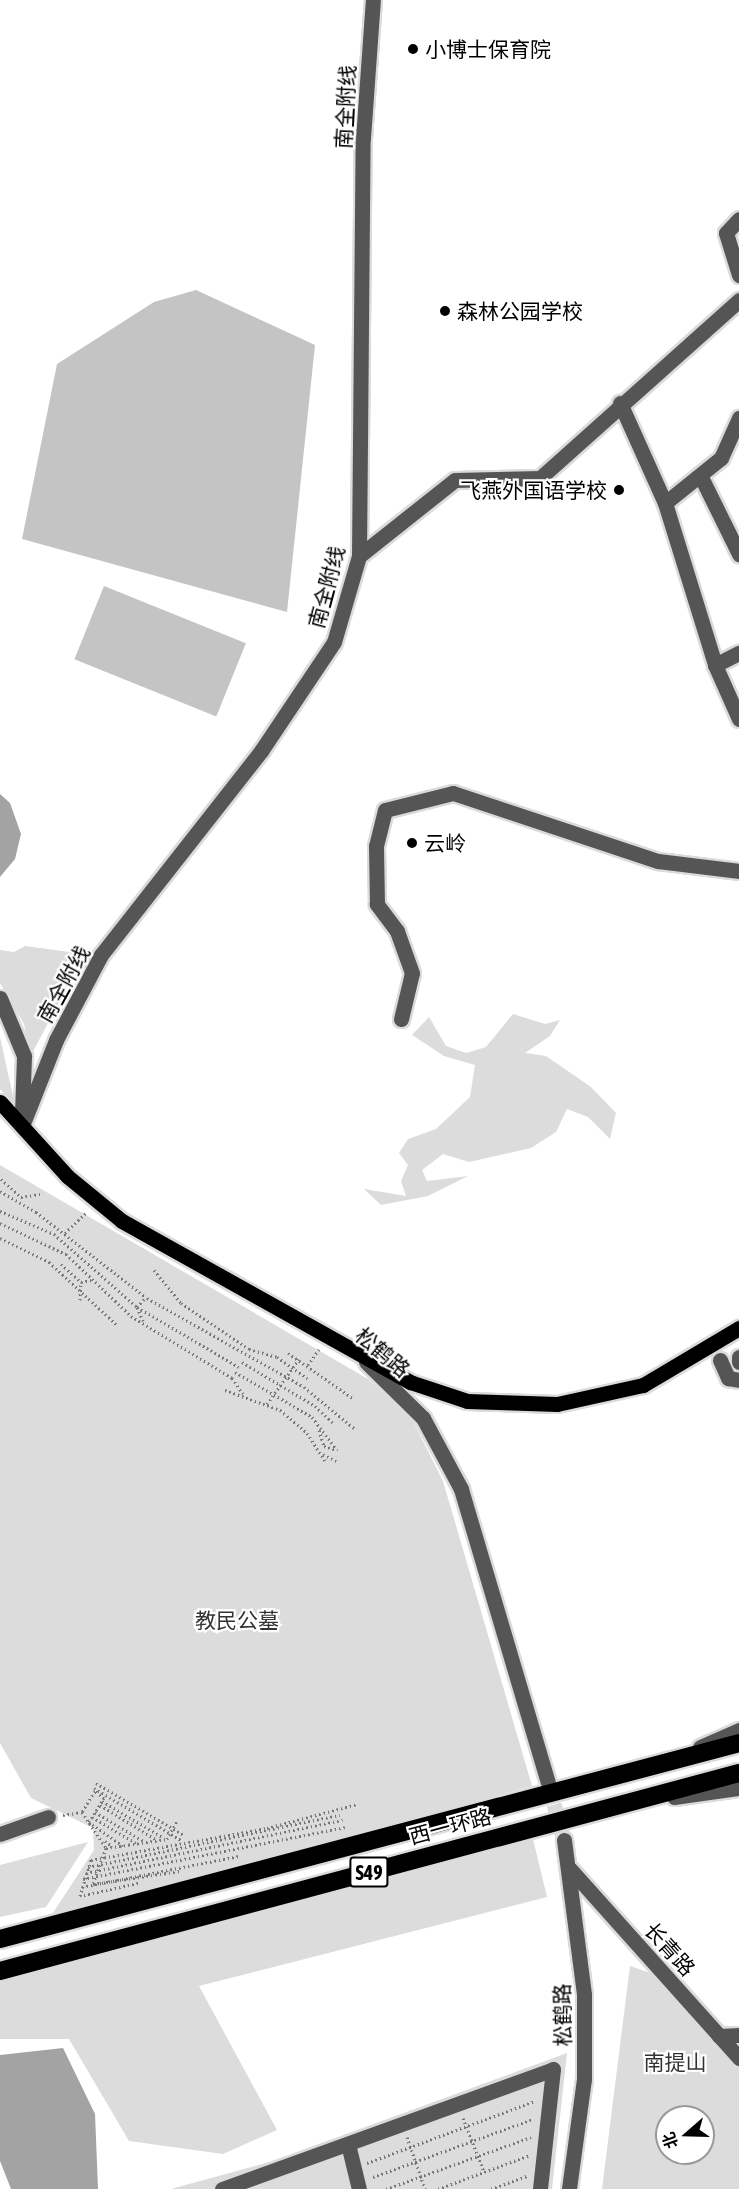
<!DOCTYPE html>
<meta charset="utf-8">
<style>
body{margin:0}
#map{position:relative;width:739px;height:2189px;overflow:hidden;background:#fff;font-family:"Asap Condensed","Noto Sans SC",sans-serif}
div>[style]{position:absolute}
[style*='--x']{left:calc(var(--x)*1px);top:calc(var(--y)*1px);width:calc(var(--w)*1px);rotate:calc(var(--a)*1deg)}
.green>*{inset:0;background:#dcdcdc}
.water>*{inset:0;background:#a3a3a3}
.building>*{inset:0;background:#c4c4c4;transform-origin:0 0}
.minor-tunnel>*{height:15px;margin-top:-7.5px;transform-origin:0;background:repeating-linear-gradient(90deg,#d9d9d9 0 15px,transparent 0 23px)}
.path>*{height:3px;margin-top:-1.5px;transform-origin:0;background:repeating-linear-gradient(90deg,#777 0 1.5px,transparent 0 4.5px)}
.roads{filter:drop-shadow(2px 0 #dbdbdb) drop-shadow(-2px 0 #dbdbdb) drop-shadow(0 2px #dbdbdb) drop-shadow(0 -2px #dbdbdb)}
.minor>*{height:15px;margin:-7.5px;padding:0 7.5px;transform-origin:7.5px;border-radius:7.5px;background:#555}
.major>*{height:15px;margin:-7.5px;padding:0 7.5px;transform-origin:7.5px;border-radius:7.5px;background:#000}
.highway>*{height:18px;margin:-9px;padding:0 9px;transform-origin:9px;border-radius:9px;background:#000}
.dots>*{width:16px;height:16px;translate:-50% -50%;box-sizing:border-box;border:3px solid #fff;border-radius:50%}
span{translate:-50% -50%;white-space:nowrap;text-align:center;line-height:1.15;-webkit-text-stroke:4.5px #fff;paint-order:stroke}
.shield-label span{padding:2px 4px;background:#fff;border:2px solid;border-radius:4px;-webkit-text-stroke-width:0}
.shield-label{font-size:20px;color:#000;font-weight:700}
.poi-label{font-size:21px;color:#000}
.left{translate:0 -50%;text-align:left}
.right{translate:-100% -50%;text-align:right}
.street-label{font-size:21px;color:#000}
.park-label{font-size:21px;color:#333}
.north{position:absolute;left:655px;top:2105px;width:60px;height:60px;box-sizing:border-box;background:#fff;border:2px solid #999;border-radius:50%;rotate:250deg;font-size:16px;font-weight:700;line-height:24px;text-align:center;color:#000}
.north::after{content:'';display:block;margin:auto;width:21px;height:27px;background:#000;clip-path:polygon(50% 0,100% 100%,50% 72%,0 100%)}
</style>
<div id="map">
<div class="green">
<div style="clip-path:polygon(25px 946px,85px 954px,30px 1057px,24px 1024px,0 983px,0 950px,14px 952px)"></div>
<div style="clip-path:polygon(513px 1014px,545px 1024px,560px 1020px,550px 1036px,525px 1053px,546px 1056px,591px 1087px,616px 1113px,610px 1139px,588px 1117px,567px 1109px,556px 1132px,531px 1148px,469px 1162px,443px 1154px,422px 1170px,427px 1181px,468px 1176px,428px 1196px,381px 1205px,364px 1189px,406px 1196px,401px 1181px,408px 1165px,399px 1153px,408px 1139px,436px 1129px,470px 1097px,475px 1065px,444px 1056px,412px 1035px,429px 1017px,446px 1046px,466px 1053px,486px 1047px)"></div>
<div style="clip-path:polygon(0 1037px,15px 1105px,0 1089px)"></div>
<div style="clip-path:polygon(0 1165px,368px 1379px,413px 1421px,443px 1481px,532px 1786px,51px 1916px,94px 1850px,93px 1828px,31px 1798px,0 1743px)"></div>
<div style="clip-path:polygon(533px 1839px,547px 1897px,199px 1986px,277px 2130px,223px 2154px,129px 2141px,69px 2039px,0 2039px,0 1982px)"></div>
<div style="clip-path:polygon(88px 1842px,46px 1907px,0 1917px,0 1865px)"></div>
<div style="clip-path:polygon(evenodd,630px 1966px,662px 1977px,739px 2046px,739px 2189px,602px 2189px,630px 1966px,667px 2117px,703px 2117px,703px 2153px,667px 2153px,667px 2117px)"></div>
<div style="clip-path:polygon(567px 2053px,552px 2189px,171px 2189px,273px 2161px)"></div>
</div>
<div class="water">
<div style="clip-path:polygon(0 794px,10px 803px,21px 834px,15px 859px,0 877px)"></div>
<div style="clip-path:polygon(63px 2048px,95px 2114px,98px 2189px,11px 2189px,0 2161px,0 2055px)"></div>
</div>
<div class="building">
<div style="clip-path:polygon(196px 290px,315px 345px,287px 612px,22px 539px,57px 364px,154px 302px)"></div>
<div style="left:104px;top:586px;width:153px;height:79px;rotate:22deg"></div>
</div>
<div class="minor-tunnel">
<div style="--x:548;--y:1782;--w:60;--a:74.6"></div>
</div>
<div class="path">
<div style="--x:1;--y:1179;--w:27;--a:42"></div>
<div style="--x:21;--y:1197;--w:20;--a:-9"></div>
<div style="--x:0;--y:1191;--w:42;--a:30.3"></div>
<div style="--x:36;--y:1212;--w:140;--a:37.8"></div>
<div style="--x:147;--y:1298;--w:180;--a:29.5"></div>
<div style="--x:304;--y:1387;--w:66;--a:39.5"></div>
<div style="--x:0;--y:1211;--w:59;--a:23.1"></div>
<div style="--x:54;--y:1234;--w:111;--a:41.3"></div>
<div style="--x:137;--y:1307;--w:118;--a:30.5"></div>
<div style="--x:0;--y:1223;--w:73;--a:25.2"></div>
<div style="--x:66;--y:1254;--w:90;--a:43.6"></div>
<div style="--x:131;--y:1316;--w:119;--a:31.5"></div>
<div style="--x:232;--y:1378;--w:19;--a:55"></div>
<div style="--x:65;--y:1233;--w:29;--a:-44"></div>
<div style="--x:0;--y:1238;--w:55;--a:26.1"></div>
<div style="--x:49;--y:1262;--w:94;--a:42.8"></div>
<div style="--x:61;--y:1264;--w:27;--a:42"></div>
<div style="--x:81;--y:1282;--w:11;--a:-10"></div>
<div style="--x:154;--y:1270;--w:43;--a:50.7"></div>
<div style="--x:181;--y:1303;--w:82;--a:34.1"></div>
<div style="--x:249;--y:1349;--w:29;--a:16"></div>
<div style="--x:277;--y:1357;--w:37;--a:35"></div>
<div style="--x:80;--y:1300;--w:18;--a:-87"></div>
<div style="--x:143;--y:1321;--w:15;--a:-113"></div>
<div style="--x:137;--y:1307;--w:12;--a:-48"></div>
<div style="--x:288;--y:1353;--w:80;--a:34.9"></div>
<div style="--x:242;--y:1362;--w:85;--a:31.1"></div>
<div style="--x:315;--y:1406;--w:26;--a:43"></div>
<div style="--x:308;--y:1365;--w:19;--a:-55"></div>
<div style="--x:235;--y:1372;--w:89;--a:30.3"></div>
<div style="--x:312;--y:1417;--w:41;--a:52.9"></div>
<div style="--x:225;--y:1390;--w:59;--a:20"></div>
<div style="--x:280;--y:1410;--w:35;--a:40"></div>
<div style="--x:307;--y:1433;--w:33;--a:57"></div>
<div style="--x:267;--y:1404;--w:55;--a:-54.6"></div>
<div style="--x:319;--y:1430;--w:17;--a:73"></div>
<div style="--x:324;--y:1446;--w:14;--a:17"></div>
<div style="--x:323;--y:1454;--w:15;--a:28"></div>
<div style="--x:96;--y:1783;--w:102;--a:30.6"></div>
<div style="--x:94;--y:1788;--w:101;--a:30.9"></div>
<div style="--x:102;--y:1801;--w:72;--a:30.8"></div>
<div style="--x:100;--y:1805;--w:67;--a:31.6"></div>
<div style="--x:95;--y:1812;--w:58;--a:31"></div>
<div style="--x:63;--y:1815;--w:19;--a:-9"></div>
<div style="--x:92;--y:1817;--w:51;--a:30.6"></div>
<div style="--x:105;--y:1841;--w:9;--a:36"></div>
<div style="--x:123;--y:1846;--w:42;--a:-144.8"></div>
<div style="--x:89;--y:1822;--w:28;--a:-58"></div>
<div style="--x:104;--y:1798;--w:11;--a:-142"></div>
<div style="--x:95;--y:1791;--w:25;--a:122"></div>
<div style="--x:82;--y:1812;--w:43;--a:56.3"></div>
<div style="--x:106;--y:1848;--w:38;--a:110"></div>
<div style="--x:93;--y:1884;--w:88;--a:-8.5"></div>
<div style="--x:106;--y:1848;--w:62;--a:-8.4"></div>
<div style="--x:167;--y:1839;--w:21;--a:-61"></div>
<div style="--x:88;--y:1867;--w:257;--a:-11.7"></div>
<div style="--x:86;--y:1873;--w:262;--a:-11.7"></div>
<div style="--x:83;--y:1879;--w:267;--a:-11.2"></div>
<div style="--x:138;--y:1883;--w:59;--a:167.4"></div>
<div style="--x:80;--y:1896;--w:38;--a:-73"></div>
<div style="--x:91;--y:1860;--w:179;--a:-10.3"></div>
<div style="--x:267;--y:1828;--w:93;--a:-14.9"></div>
<div style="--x:82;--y:1887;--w:160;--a:-11.2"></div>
<div style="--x:463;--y:2118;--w:58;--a:68.7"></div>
<div style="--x:407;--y:2137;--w:55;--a:70.9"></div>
<div style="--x:367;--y:2163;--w:179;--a:-20.3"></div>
<div style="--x:373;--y:2177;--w:170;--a:-19.9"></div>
<div style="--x:386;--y:2189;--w:154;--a:-19.7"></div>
<div style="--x:438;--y:2189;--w:98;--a:-20.3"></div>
<div style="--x:491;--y:2189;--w:38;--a:-20"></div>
</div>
<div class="roads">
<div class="minor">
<div style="--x:739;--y:219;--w:19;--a:133"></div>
<div style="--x:726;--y:233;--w:44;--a:72.8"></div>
<div style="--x:620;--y:403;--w:110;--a:65.8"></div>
<div style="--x:665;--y:503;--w:170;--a:72.8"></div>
<div style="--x:715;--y:665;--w:59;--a:66"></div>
<div style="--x:702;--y:479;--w:84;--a:63.7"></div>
<div style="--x:665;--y:503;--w:72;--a:-38.8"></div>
<div style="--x:721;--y:458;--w:44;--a:-65.8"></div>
<div style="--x:359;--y:556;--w:122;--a:-38.4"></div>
<div style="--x:455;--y:480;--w:85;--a:-1.3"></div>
<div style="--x:540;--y:478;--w:267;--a:-41.8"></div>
<div style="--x:715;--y:665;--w:27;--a:-27"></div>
<div style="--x:0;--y:998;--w:63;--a:67.5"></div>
<div style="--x:24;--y:1056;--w:58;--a:92"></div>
<div style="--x:401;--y:1019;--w:47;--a:-76.6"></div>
<div style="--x:412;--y:973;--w:45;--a:-109.7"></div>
<div style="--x:397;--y:931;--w:34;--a:-127"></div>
<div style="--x:377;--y:904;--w:58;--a:-91"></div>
<div style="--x:376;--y:846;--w:37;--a:-76"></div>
<div style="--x:385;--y:810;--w:70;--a:-14"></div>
<div style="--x:453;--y:793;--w:216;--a:18.4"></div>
<div style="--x:658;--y:861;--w:82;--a:7"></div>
<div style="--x:22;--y:1126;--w:92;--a:-68.4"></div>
<div style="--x:56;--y:1040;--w:96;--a:-62.1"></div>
<div style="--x:101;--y:955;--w:259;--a:-51.9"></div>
<div style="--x:261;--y:751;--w:131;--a:-56.2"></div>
<div style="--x:334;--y:642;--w:90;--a:-73.8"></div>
<div style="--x:359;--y:556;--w:418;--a:-89.5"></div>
<div style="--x:363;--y:138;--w:138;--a:-85.9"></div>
<div style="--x:739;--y:1357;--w:5;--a:90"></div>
<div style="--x:720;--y:1360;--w:20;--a:66"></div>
<div style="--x:728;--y:1378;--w:11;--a:10"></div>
<div style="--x:366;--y:1362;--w:80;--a:44.5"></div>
<div style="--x:423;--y:1418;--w:81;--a:61.8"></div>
<div style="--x:461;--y:1489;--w:306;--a:73.5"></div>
<div style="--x:700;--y:1747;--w:43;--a:-23.6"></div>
<div style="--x:674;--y:1797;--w:66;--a:-7.9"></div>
<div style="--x:0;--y:1834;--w:51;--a:-19.5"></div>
<div style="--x:564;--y:1840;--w:156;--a:82.6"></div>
<div style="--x:584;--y:1995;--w:84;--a:90"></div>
<div style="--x:584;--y:2079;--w:111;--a:97.8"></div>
<div style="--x:570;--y:1869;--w:254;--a:48.2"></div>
<div style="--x:719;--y:2036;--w:20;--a:-3"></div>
<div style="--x:348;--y:2144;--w:46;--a:76.3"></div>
<div style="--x:222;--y:2189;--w:352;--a:-19.9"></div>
<div style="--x:553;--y:2069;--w:121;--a:96.2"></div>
</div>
<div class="major">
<div style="--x:0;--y:1102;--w:100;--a:47.8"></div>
<div style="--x:67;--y:1176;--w:71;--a:39.3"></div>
<div style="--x:122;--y:1221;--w:330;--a:29.2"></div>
<div style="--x:410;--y:1382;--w:60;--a:18.4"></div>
<div style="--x:467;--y:1401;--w:90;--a:1.9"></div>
<div style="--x:557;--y:1404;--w:88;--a:-12.5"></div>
<div style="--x:643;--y:1385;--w:112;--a:-30.7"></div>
</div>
<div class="highway">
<div style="--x:0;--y:1939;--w:765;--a:-14.85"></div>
<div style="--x:0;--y:1971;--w:765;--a:-15"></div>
</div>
</div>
<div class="dots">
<div style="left:413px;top:49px;background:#000"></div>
<div style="left:445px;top:311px;background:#000"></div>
<div style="left:619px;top:490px;background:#000"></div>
<div style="left:412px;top:843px;background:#000"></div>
</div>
<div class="shield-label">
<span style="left:369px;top:1872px">S49</span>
</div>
<div class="poi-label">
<span class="left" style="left:425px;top:49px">小博士保育院</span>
<span class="left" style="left:457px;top:311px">森林公园学校</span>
<span class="right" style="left:607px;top:490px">飞燕外国语学校</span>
<span class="left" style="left:424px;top:843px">云岭</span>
</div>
<div class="street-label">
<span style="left:345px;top:107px;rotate:-87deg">南全附线</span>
<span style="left:326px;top:587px;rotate:-75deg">南全附线</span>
<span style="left:63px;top:984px;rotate:-61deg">南全附线</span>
<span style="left:383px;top:1352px;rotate:40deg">松鹤路</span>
<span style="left:450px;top:1826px;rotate:-15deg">西一环路</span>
<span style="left:670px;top:1949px;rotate:48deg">长青路</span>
<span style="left:562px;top:2015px;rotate:-91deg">松鹤路</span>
</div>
<div class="park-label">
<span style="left:237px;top:1620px">教民公墓</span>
<span style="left:675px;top:2062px">南提山</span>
</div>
<div class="north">北</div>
</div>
